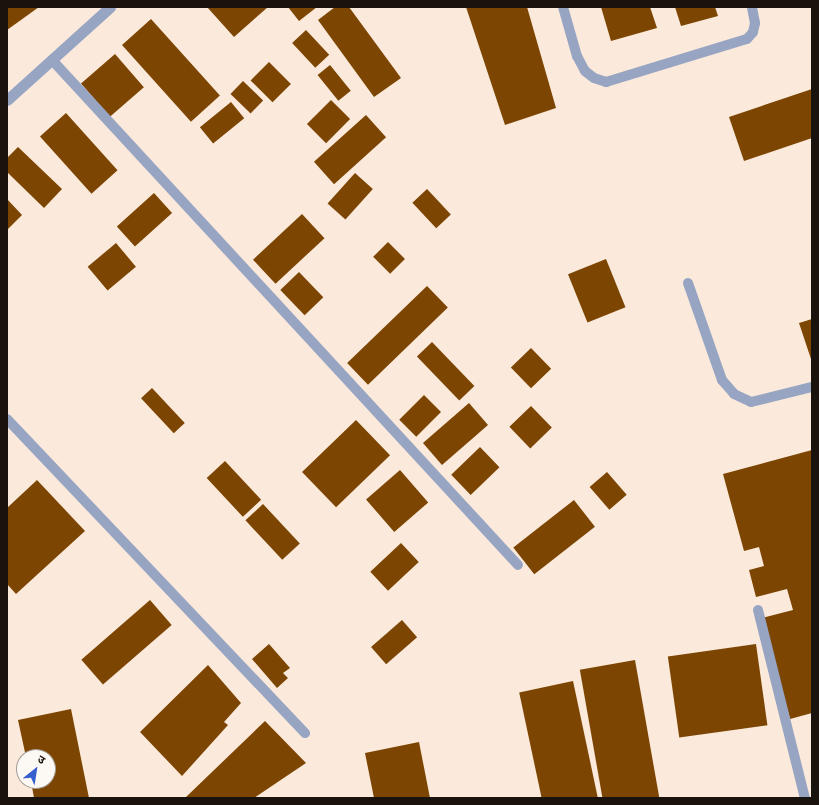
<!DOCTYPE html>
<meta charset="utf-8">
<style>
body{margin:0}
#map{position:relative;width:819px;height:805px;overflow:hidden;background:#fcf8f4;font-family:"Noto Serif","Noto Sans Devanagari",serif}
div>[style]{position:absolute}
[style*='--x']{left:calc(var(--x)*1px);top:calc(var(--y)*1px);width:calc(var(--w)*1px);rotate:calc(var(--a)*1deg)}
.built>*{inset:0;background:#fbe9db}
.building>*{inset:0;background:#7c4501;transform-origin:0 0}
.service>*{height:10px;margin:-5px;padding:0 5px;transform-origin:5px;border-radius:5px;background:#97a5c3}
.minor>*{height:11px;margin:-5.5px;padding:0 5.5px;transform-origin:5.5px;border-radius:5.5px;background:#97a5c3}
span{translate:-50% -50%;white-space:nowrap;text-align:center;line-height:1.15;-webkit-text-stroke:4px #fcf8f4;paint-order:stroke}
.frame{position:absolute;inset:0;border:8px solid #1a120c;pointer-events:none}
.north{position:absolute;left:16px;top:749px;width:40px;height:40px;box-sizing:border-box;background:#fcf8f4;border:1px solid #a29c97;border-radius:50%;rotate:30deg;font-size:11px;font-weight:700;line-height:16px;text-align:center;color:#1a120c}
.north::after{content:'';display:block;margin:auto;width:14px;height:18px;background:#355ece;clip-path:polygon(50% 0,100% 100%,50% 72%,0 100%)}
</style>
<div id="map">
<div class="built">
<div style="clip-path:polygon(evenodd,7px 7px,812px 7px,812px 798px,7px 798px,7px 7px,24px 757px,48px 757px,48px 781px,24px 781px,24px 757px)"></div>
</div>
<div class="building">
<div style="clip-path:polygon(7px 7px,39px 7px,7px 30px)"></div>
<div style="clip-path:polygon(207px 7px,268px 7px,234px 37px)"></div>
<div style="clip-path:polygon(288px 7px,317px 7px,299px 21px)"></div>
<div style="clip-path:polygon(335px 7px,349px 7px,401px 78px,374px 97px,318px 20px)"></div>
<div style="clip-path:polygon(466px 7px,527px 7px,556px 108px,505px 125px)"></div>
<div style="clip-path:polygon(601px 7px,650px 7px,657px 28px,611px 41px)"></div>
<div style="clip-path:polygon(675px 7px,715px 7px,718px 16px,681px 26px)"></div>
<div style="left:151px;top:19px;width:103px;height:39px;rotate:48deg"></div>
<div style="left:306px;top:30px;width:34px;height:19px;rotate:47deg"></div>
<div style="left:115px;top:54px;width:44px;height:45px;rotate:49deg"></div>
<div style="left:269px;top:62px;width:31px;height:26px;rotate:45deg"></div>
<div style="left:330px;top:65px;width:33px;height:16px;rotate:51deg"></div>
<div style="left:243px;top:81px;width:28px;height:18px;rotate:44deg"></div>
<div style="clip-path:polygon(812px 89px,812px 138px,744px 161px,729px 117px)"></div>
<div style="left:331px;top:100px;width:27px;height:34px;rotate:45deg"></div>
<div style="left:231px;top:102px;width:21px;height:40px;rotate:51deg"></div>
<div style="left:66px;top:113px;width:77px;height:35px;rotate:48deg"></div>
<div style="left:366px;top:115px;width:30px;height:70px;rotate:48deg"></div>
<div style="clip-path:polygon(18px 147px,62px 189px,44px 208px,7px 172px,7px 158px)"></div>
<div style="left:355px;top:173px;width:24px;height:41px;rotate:42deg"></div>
<div style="left:427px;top:189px;width:35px;height:20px;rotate:47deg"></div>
<div style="left:154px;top:193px;width:27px;height:50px;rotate:48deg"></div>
<div style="clip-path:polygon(7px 199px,22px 215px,7px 230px)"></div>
<div style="left:302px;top:214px;width:33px;height:67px;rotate:47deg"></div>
<div style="left:388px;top:242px;width:24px;height:21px;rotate:45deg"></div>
<div style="left:116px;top:243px;width:31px;height:37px;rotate:50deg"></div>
<div style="left:606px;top:259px;width:52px;height:41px;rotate:68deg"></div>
<div style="left:299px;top:272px;width:35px;height:26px;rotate:46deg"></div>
<div style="left:427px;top:286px;width:30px;height:111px;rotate:46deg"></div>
<div style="clip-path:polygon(812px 319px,812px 362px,799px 323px)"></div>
<div style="left:432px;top:342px;width:61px;height:21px;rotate:46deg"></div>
<div style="left:531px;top:348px;width:29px;height:28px;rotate:46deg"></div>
<div style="left:152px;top:388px;width:48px;height:15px;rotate:47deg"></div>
<div style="left:424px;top:395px;width:24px;height:35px;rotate:45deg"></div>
<div style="left:469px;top:403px;width:29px;height:61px;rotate:49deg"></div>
<div style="left:531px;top:406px;width:30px;height:30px;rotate:46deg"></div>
<div style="left:356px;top:420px;width:49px;height:75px;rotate:46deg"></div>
<div style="left:480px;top:447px;width:28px;height:40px;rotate:46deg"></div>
<div style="clip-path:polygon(812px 450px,812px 713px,790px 719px,762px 618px,793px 610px,787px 589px,756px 597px,749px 570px,764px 566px,759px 547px,744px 551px,723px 474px)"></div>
<div style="left:225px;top:461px;width:53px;height:25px;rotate:47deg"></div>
<div style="left:400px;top:470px;width:43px;height:45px;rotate:49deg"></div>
<div style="left:607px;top:472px;width:30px;height:23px;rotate:49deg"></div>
<div style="clip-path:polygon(37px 480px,85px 531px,16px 594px,7px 584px,7px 508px)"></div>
<div style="left:574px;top:500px;width:34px;height:77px;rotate:52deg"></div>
<div style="left:263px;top:504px;width:54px;height:24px;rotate:47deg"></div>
<div style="left:401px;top:543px;width:26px;height:42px;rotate:47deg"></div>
<div style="left:150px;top:600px;width:33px;height:91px;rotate:49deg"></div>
<div style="left:402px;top:620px;width:23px;height:41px;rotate:49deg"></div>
<div style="clip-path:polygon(269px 644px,290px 668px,283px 673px,288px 678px,277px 688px,252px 659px)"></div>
<div style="left:756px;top:644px;width:82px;height:89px;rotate:82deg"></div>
<div style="left:635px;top:660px;width:140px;height:56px;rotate:80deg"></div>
<div style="clip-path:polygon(208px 665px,241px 703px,224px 722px,228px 725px,182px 776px,140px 732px)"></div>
<div style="left:573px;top:681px;width:119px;height:55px;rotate:78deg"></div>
<div style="clip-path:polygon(71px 709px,89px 798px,34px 798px,31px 781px,48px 781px,48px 757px,26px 757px,18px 720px)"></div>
<div style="clip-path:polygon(265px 721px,306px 763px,254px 798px,185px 798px)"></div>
<div style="clip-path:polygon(419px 742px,430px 798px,374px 798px,365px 753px)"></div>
</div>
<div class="service">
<div style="--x:563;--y:7;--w:51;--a:74.1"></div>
<div style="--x:577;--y:56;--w:17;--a:62"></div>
<div style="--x:585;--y:71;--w:11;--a:38"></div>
<div style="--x:594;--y:78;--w:13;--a:18"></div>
<div style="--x:606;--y:82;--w:147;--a:-17"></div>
<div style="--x:747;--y:39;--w:9;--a:-49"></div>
<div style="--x:753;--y:32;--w:9;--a:-77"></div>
<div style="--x:755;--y:23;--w:16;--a:-101"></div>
<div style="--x:52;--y:60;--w:687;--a:47.3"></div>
<div style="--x:688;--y:283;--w:103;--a:70.7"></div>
<div style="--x:722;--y:380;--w:18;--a:49"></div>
<div style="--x:734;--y:394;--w:19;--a:25"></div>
<div style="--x:751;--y:402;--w:63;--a:-13.8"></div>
<div style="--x:7;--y:419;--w:433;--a:46.5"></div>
<div style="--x:758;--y:610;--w:194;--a:76"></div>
</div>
<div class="minor">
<div style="--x:7;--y:100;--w:139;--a:-42.1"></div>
</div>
<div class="frame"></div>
<div class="north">उ</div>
</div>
